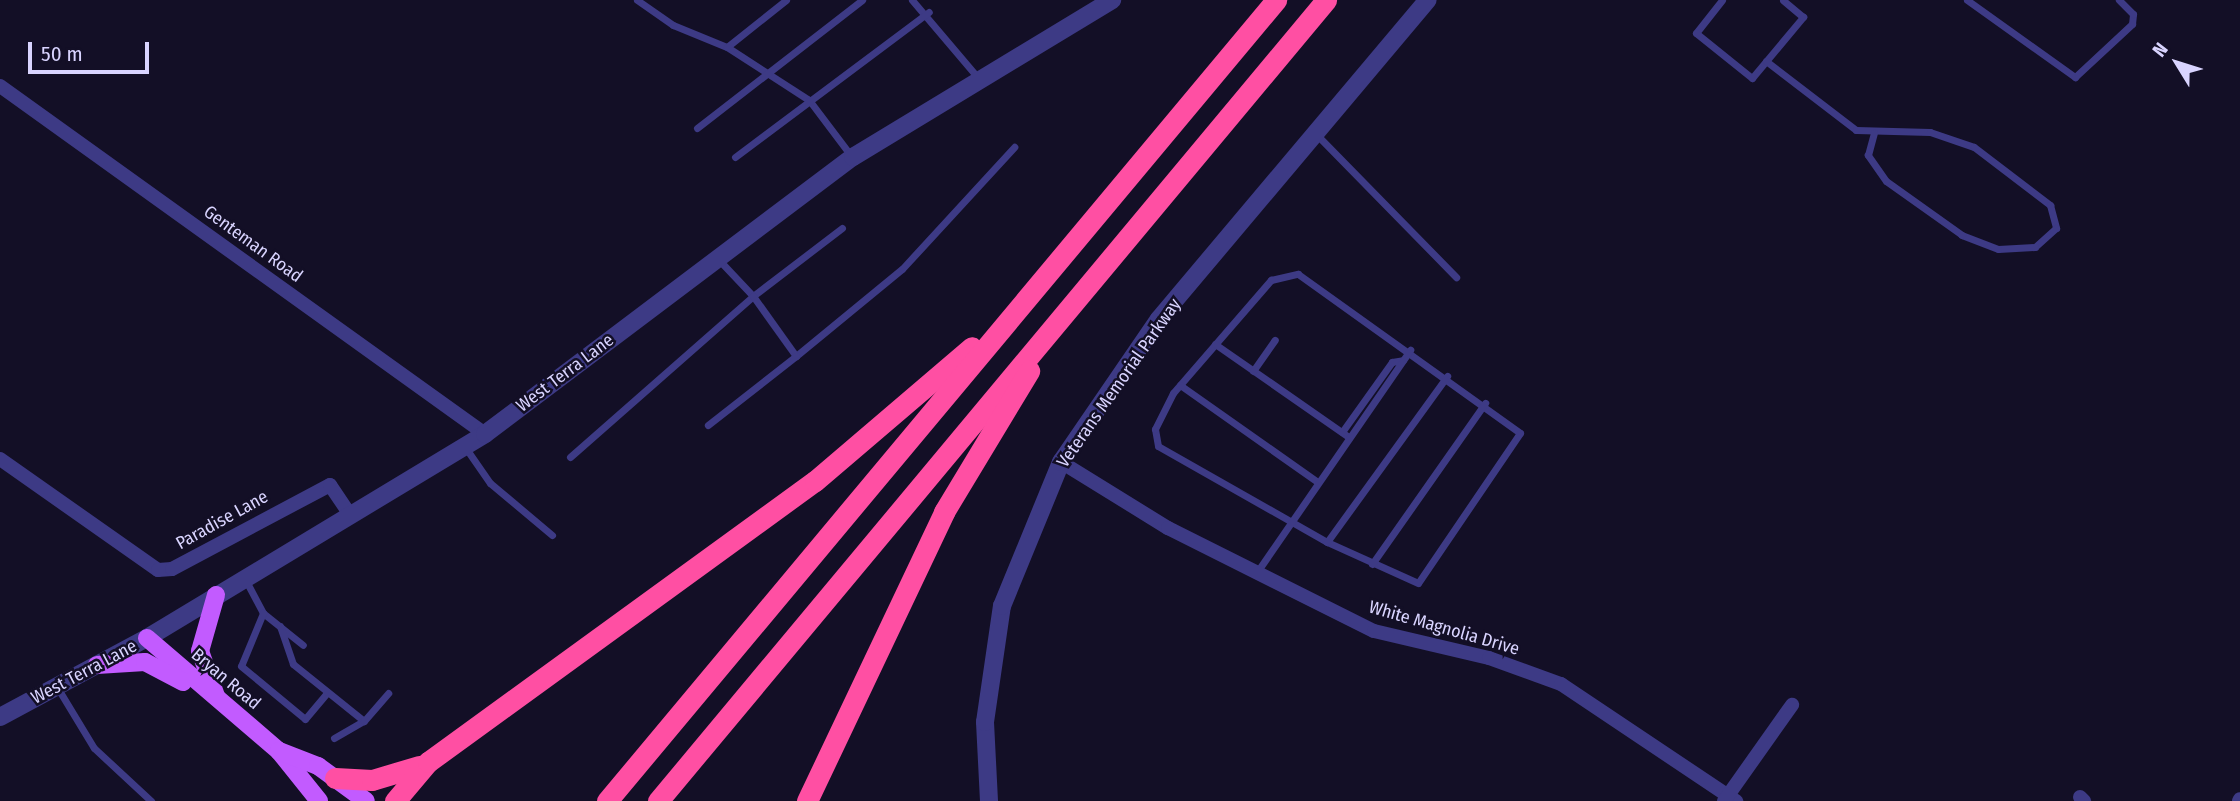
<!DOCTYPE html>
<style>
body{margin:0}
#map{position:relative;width:2240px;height:801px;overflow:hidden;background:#130f26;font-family:"Fira Sans Condensed",sans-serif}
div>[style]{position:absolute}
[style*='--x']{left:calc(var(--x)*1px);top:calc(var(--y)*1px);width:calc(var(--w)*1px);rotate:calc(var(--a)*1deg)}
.service>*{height:7px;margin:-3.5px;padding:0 3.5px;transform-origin:3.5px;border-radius:3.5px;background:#3d3a85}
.minor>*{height:14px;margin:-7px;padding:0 7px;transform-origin:7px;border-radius:7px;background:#3d3a85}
.tertiary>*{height:18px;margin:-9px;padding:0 9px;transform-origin:9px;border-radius:9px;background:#3d3a85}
.primary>*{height:18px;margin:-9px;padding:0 9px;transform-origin:9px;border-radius:9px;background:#c25bff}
.motorway>*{height:21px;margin:-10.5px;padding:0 10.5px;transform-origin:10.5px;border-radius:10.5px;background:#ff4fa3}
span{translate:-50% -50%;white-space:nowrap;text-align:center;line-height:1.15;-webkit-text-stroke:5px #130f26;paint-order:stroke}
.street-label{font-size:18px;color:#d9d4ff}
.north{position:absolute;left:2142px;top:28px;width:70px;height:70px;-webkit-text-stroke:5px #130f26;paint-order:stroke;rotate:308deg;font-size:19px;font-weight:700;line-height:28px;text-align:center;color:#d9d4ff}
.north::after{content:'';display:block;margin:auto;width:24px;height:32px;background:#d9d4ff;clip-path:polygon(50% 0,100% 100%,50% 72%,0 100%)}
.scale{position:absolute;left:28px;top:42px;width:121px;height:32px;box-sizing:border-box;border:4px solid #d9d4ff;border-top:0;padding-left:9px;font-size:21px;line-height:24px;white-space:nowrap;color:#d9d4ff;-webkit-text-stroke:5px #130f26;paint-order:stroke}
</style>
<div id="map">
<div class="service">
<div style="--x:637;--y:0;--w:44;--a:34.8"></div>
<div style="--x:673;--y:25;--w:58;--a:22.2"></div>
<div style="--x:786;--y:0;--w:75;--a:141.5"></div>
<div style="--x:727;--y:47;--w:98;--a:32.9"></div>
<div style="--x:809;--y:100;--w:71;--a:53"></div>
<div style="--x:912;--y:0;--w:104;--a:49.7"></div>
<div style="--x:1722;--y:0;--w:42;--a:128.2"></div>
<div style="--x:1696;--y:33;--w:72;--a:38.8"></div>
<div style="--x:1752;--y:78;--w:80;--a:-50.1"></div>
<div style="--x:1803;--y:17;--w:26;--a:-140"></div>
<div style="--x:1967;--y:0;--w:133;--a:35.5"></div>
<div style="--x:2075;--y:77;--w:78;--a:-42.9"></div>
<div style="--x:2132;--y:24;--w:10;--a:-84"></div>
<div style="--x:2133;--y:14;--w:20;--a:-135"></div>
<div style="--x:1766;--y:61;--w:113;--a:37.5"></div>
<div style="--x:1856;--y:130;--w:74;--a:1.5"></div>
<div style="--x:1930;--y:132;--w:46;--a:18.8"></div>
<div style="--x:1974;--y:147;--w:96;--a:37.3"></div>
<div style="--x:2050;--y:205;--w:24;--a:75"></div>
<div style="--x:2056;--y:228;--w:28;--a:138"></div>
<div style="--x:2035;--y:247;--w:37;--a:177"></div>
<div style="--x:1998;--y:249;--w:39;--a:-159"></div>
<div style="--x:1962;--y:235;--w:93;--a:-144.6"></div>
<div style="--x:1886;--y:181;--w:32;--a:-125"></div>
<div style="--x:1868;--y:155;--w:23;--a:-75"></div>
<div style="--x:697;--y:128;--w:209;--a:-37.8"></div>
<div style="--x:1317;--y:135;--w:199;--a:45.6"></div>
<div style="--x:735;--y:157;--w:242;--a:-36.8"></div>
<div style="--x:719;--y:260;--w:50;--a:46.6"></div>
<div style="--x:753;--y:296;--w:112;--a:-37.4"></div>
<div style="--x:1298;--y:274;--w:273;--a:35.6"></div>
<div style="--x:1520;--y:433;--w:181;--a:124.2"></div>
<div style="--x:1418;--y:583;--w:100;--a:-155.7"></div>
<div style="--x:1327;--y:542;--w:194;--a:-150.4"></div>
<div style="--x:1158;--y:446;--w:17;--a:-100"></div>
<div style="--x:1155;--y:429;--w:40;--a:-63.4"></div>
<div style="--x:1173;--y:393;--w:150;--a:-49.1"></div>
<div style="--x:1271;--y:280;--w:28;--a:-13"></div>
<div style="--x:1215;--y:344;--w:163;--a:34.8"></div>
<div style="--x:796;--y:356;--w:137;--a:-39.4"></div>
<div style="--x:902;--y:269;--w:166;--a:-47.4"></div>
<div style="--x:1253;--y:371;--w:38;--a:-55"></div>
<div style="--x:1180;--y:385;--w:166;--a:35.2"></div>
<div style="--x:1342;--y:432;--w:86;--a:-54.5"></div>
<div style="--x:1392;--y:362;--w:11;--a:-10"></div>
<div style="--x:465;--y:447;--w:44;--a:55.2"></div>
<div style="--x:490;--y:483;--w:81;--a:40"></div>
<div style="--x:570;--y:457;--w:244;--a:-41.3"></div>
<div style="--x:753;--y:296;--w:74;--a:54.4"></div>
<div style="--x:796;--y:356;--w:112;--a:141.9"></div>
<div style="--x:1327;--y:542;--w:205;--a:-54.1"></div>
<div style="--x:1372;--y:564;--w:197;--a:-54.9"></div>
<div style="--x:1257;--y:572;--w:270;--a:-55.4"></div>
<div style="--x:245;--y:579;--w:38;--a:62"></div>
<div style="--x:263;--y:613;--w:51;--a:38.7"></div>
<div style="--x:263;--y:613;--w:57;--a:112.5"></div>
<div style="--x:241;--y:666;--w:83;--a:39.6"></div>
<div style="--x:305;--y:719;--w:35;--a:-50"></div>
<div style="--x:280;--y:626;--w:40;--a:71.1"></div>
<div style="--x:293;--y:664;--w:91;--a:38.8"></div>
<div style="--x:57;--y:687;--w:71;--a:58.8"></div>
<div style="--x:94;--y:748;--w:78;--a:42.9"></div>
<div style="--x:334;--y:738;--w:34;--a:-30"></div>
<div style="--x:364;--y:721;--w:37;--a:-49"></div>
</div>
<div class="minor">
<div style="--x:0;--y:86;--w:597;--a:35.66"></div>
<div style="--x:0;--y:459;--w:193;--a:35.1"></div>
<div style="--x:158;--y:570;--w:14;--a:-4"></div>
<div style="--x:172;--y:569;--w:179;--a:-28"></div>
<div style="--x:330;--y:485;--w:36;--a:56"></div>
<div style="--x:1061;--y:462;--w:126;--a:31.7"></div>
<div style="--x:1168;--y:528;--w:230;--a:26.6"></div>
<div style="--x:1374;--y:631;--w:118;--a:13.2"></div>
<div style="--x:1489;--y:658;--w:77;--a:19.9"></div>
<div style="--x:1561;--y:684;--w:211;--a:33.8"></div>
<div style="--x:2080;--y:797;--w:6;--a:45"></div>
<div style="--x:1724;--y:801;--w:118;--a:-54.7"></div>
<div style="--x:2239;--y:801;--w:2;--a:-63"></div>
</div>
<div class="tertiary">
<div style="--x:0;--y:717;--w:167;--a:-28.3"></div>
<div style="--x:147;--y:638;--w:395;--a:-31.1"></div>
<div style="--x:485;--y:434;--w:461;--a:-37"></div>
<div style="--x:853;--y:157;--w:303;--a:-31.2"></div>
<div style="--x:989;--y:801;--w:79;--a:-92.9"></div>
<div style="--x:985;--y:722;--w:117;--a:-81.7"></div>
<div style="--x:1002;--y:606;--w:156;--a:-67.7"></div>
<div style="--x:1061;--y:462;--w:173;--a:-55.6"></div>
<div style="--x:1159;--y:319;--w:417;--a:-49.9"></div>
</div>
<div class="primary">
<div style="--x:216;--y:595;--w:58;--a:105.9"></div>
<div style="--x:200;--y:651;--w:48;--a:70.4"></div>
<div style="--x:147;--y:638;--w:174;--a:40.6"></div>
<div style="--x:279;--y:751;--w:64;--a:51.3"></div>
<div style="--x:97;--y:665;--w:48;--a:-3.6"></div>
<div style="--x:145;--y:662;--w:43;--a:27.8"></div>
<div style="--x:279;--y:751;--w:42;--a:21"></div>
<div style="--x:318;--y:766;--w:59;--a:36.1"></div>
</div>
<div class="motorway">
<div style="--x:335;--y:778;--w:37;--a:3"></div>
<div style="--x:372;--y:780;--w:49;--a:-16.6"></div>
<div style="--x:395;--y:801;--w:51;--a:-49.8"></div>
<div style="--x:428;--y:762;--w:478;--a:-36"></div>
<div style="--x:815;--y:481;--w:206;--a:-40.5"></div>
<div style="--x:607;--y:801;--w:1044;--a:-50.13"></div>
<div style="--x:658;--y:801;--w:1043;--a:-50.17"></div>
<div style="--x:807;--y:801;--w:320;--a:-64.6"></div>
<div style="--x:944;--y:512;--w:165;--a:-58.9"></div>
</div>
<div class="street-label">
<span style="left:253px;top:244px;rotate:36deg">Genteman Road</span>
<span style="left:565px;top:373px;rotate:-37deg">West Terra Lane</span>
<span style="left:1119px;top:383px;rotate:-55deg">Veterans Memorial Parkway</span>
<span style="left:222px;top:520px;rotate:-29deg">Paradise Lane</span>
<span style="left:1444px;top:628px;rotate:16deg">White Magnolia Drive</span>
<span style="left:84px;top:672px;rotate:-28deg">West Terra Lane</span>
<span style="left:226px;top:679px;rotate:40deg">Bryan Road</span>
</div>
<div class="north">N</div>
<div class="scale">50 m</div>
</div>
